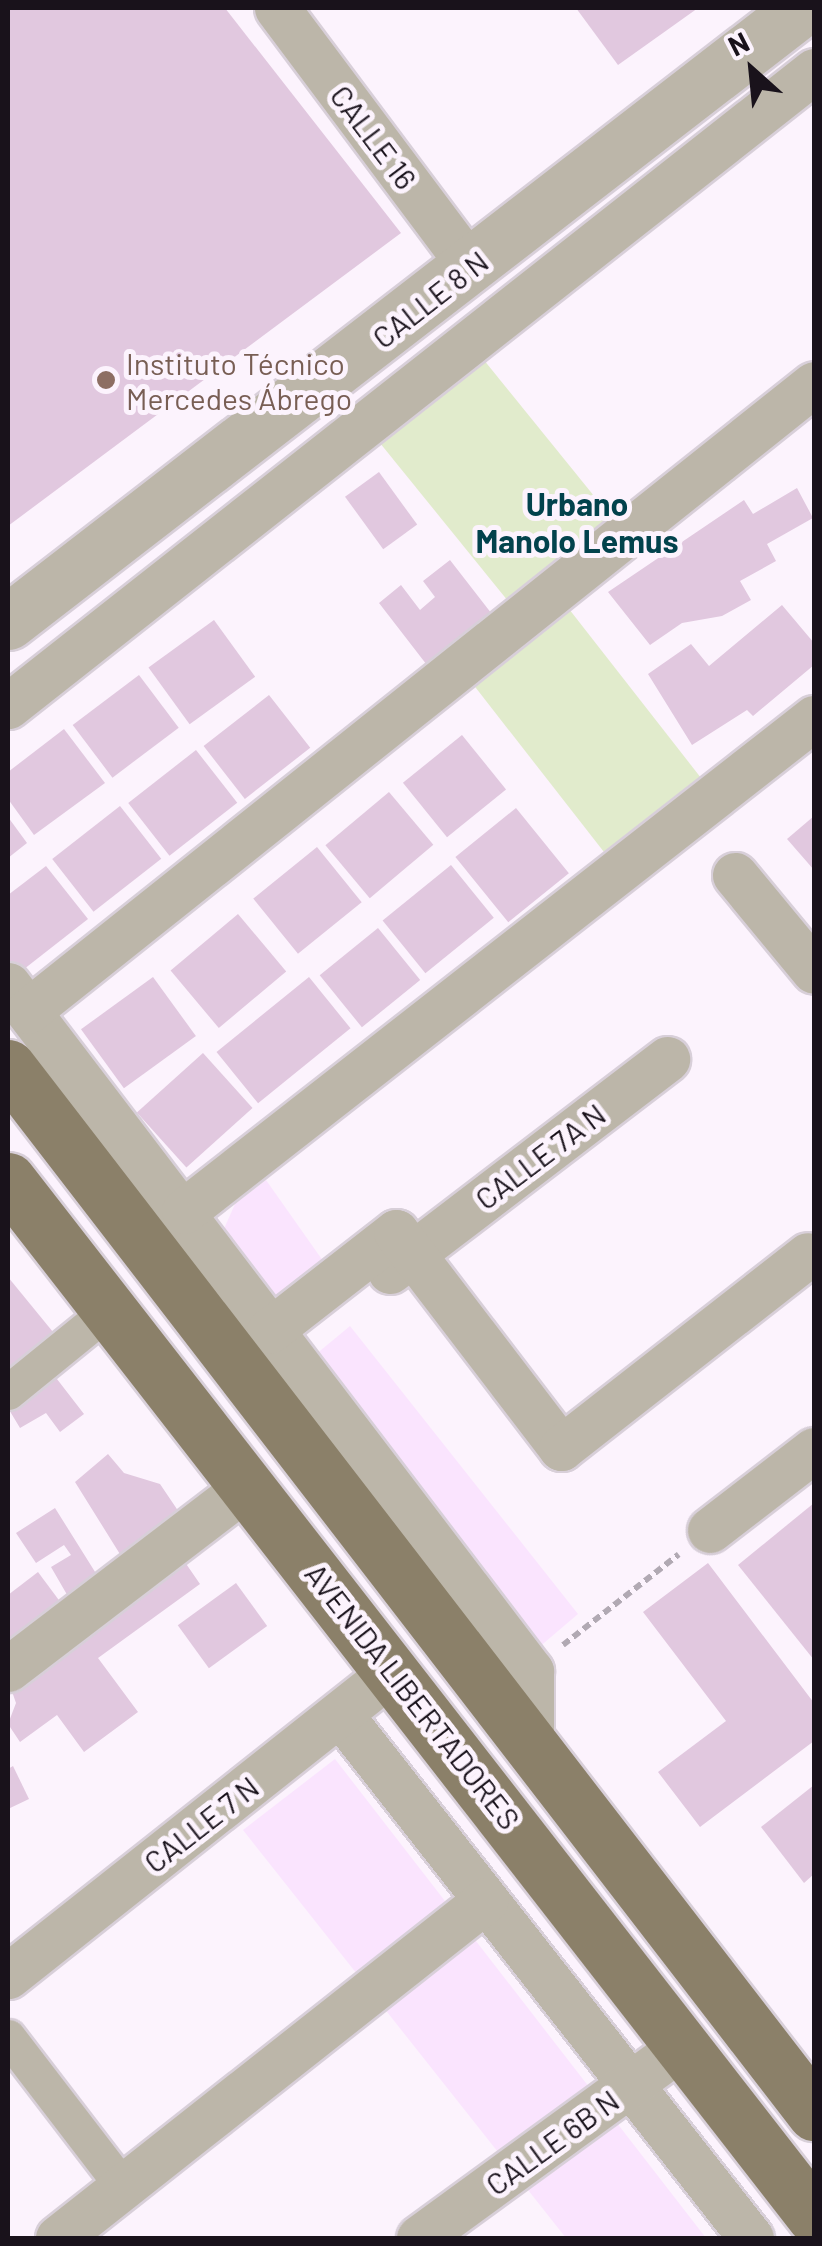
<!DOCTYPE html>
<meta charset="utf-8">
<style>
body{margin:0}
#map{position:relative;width:822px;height:2246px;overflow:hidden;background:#fcf3fd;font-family:Barlow,sans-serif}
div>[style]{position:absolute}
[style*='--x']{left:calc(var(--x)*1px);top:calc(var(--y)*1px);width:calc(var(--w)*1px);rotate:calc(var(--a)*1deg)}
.built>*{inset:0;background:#fae4fe}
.green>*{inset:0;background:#e1ebcc;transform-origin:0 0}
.building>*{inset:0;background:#e1c8df;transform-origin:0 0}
.path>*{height:6px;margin-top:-3px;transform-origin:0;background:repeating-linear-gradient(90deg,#b1a9b3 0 8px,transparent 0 13px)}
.roads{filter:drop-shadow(2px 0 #d8cfd9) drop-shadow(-2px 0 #d8cfd9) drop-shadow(0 2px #d8cfd9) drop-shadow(0 -2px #d8cfd9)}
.pedestrian>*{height:35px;margin:-17.5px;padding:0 17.5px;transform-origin:17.5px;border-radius:17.5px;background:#bcb6a9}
.minor>*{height:45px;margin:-22.5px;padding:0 22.5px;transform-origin:22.5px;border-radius:22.5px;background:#bcb6a9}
.tertiary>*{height:55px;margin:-27.5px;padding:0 27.5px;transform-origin:27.5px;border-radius:27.5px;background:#bcb6a9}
.primary>*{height:55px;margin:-27.5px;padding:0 27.5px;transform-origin:27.5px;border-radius:27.5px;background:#8b8069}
.dots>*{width:28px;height:28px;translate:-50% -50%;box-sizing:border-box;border:5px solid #fcf3fd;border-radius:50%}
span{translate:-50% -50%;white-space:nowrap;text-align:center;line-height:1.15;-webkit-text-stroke:10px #fcf3fd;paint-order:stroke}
.street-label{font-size:30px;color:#19121b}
.education-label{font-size:30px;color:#785e54}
.left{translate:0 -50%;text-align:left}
.neighbourhood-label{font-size:32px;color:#02424c;font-weight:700}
.frame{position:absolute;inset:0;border:10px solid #19121b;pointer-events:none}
.north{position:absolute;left:702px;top:20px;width:100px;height:100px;-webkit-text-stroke:8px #fcf3fd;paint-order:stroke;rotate:333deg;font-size:28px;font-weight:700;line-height:40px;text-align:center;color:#19121b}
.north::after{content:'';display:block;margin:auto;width:35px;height:45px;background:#19121b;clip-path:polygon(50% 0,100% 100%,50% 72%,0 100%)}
</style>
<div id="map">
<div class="built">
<div style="clip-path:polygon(266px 1180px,328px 1268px,275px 1306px,223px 1231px,235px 1204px)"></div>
<div style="clip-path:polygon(350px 1326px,578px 1614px,531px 1654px,309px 1360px)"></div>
<div style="clip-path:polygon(335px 1759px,706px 2238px,566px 2238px,243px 1830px)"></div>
</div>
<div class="green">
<div style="left:475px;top:349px;width:229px;height:133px;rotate:51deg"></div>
<div style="left:569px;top:609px;width:231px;height:122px;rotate:52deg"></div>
</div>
<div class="building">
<div style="clip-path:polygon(8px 8px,225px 8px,401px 233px,8px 526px)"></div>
<div style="clip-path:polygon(576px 8px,698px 8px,618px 65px)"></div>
<div style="left:379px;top:472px;width:65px;height:42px;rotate:54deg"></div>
<div style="clip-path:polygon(797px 488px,813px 518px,767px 544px,776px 561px,740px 581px,751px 600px,722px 616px,682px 623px,650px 645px,608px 592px,744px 500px,753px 514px)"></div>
<div style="clip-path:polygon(450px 560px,495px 618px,430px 669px,379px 603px,401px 585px,420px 610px,435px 597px,423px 581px)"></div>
<div style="clip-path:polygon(782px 605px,814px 643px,814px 665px,753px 716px,747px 710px,692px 745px,648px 674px,691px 644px,709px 666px)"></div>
<div style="left:214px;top:620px;width:70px;height:81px;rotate:54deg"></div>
<div style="left:139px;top:675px;width:66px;height:83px;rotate:53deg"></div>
<div style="left:269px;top:695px;width:67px;height:83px;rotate:52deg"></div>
<div style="clip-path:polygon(64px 729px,105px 783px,34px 835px,8px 799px,8px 772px)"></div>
<div style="left:462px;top:735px;width:70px;height:76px;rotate:51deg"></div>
<div style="left:196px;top:750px;width:67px;height:86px;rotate:52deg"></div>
<div style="left:389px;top:792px;width:69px;height:83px;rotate:50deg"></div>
<div style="left:120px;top:806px;width:67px;height:86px;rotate:52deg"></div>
<div style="left:516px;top:808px;width:84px;height:78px;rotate:51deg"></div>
<div style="clip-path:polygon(814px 816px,814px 870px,787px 839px)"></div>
<div style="clip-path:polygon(8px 817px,27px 843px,8px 858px)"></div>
<div style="left:317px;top:847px;width:71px;height:82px;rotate:51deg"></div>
<div style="left:451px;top:865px;width:68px;height:88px;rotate:51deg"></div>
<div style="clip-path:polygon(46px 866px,88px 919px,19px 973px,8px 959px,8px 895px)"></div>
<div style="left:238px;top:914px;width:75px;height:88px;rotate:50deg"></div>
<div style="left:378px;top:928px;width:67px;height:75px;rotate:51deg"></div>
<div style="left:153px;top:977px;width:73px;height:89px;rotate:54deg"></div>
<div style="left:309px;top:977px;width:66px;height:119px;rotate:51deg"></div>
<div style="left:203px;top:1053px;width:74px;height:89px;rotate:48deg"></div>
<div style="clip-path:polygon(8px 1277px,62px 1343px,8px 1382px)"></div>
<div style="clip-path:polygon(50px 1370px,84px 1414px,60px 1432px,46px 1413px,20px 1428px,8px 1408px)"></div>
<div style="clip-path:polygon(108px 1454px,124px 1473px,160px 1484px,185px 1521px,123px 1559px,75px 1482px)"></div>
<div style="clip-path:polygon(814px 1503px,814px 1660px,738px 1565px)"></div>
<div style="clip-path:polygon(55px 1508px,97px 1575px,73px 1605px,51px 1567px,71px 1555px,64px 1545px,36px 1563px,16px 1533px)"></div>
<div style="clip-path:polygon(180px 1555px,200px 1584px,98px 1658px,138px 1712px,84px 1752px,57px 1715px,20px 1742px,8px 1724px,16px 1703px,8px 1680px)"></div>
<div style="clip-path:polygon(708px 1563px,814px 1703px,814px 1741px,700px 1827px,658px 1772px,726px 1721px,643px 1612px)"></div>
<div style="clip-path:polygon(38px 1572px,67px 1611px,8px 1656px,8px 1595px)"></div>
<div style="left:236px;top:1583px;width:53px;height:72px;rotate:54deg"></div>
<div style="clip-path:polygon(13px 1766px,29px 1799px,8px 1809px,8px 1769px)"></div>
<div style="clip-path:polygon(814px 1785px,814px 1874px,804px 1883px,761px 1827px)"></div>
</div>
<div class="path">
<div style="--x:563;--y:1645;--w:147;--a:-38.1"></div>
</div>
<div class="roads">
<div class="pedestrian">
<div style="--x:8;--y:1392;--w:132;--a:-39.1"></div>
<div style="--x:8;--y:2037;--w:189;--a:52.5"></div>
</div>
<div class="minor">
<div style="--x:277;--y:8;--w:324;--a:53.2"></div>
<div style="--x:8;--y:706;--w:1026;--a:-38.23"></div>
<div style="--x:735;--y:875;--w:124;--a:50.5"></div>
<div style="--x:8;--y:985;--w:863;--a:52.68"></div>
<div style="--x:531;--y:1671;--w:70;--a:90"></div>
<div style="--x:28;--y:1011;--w:1005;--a:-38.58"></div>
<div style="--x:184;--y:1211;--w:800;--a:-38.04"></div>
<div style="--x:390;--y:1271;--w:349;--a:-37.4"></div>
<div style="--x:269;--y:1331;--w:161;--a:-37.9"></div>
<div style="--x:396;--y:1232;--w:272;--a:52.6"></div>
<div style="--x:561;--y:1448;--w:313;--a:-38"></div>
<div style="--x:710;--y:1530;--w:131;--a:-37.6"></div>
<div style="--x:8;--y:1669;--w:303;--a:-37.4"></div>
<div style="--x:340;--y:1714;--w:666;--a:51.89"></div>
<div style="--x:8;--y:1976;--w:491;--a:-38.4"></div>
<div style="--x:58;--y:2238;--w:545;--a:-38.3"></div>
<div style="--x:419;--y:2238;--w:328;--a:-36.1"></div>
</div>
<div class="tertiary">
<div style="--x:8;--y:622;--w:1004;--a:-37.71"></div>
</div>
<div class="primary">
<div style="--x:8;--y:1067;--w:1321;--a:52.38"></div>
<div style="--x:8;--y:1180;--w:1313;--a:52.12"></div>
</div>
</div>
<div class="dots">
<div style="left:106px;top:380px;background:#8d6e63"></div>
</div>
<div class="street-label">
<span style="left:374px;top:137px;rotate:53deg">CALLE 16</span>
<span style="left:430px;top:299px;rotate:-38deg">CALLE 8 N</span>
<span style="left:540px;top:1156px;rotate:-37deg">CALLE 7A N</span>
<span style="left:413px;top:1696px;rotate:52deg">AVENIDA LIBERTADORES</span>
<span style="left:201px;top:1824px;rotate:-38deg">CALLE 7 N</span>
<span style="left:552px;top:2142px;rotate:-36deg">CALLE 6B N</span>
</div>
<div class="education-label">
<span class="left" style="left:126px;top:380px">Instituto Técnico<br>Mercedes Ábrego</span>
</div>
<div class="neighbourhood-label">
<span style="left:577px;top:522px">Urbano<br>Manolo Lemus</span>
</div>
<div class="frame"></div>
<div class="north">N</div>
</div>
